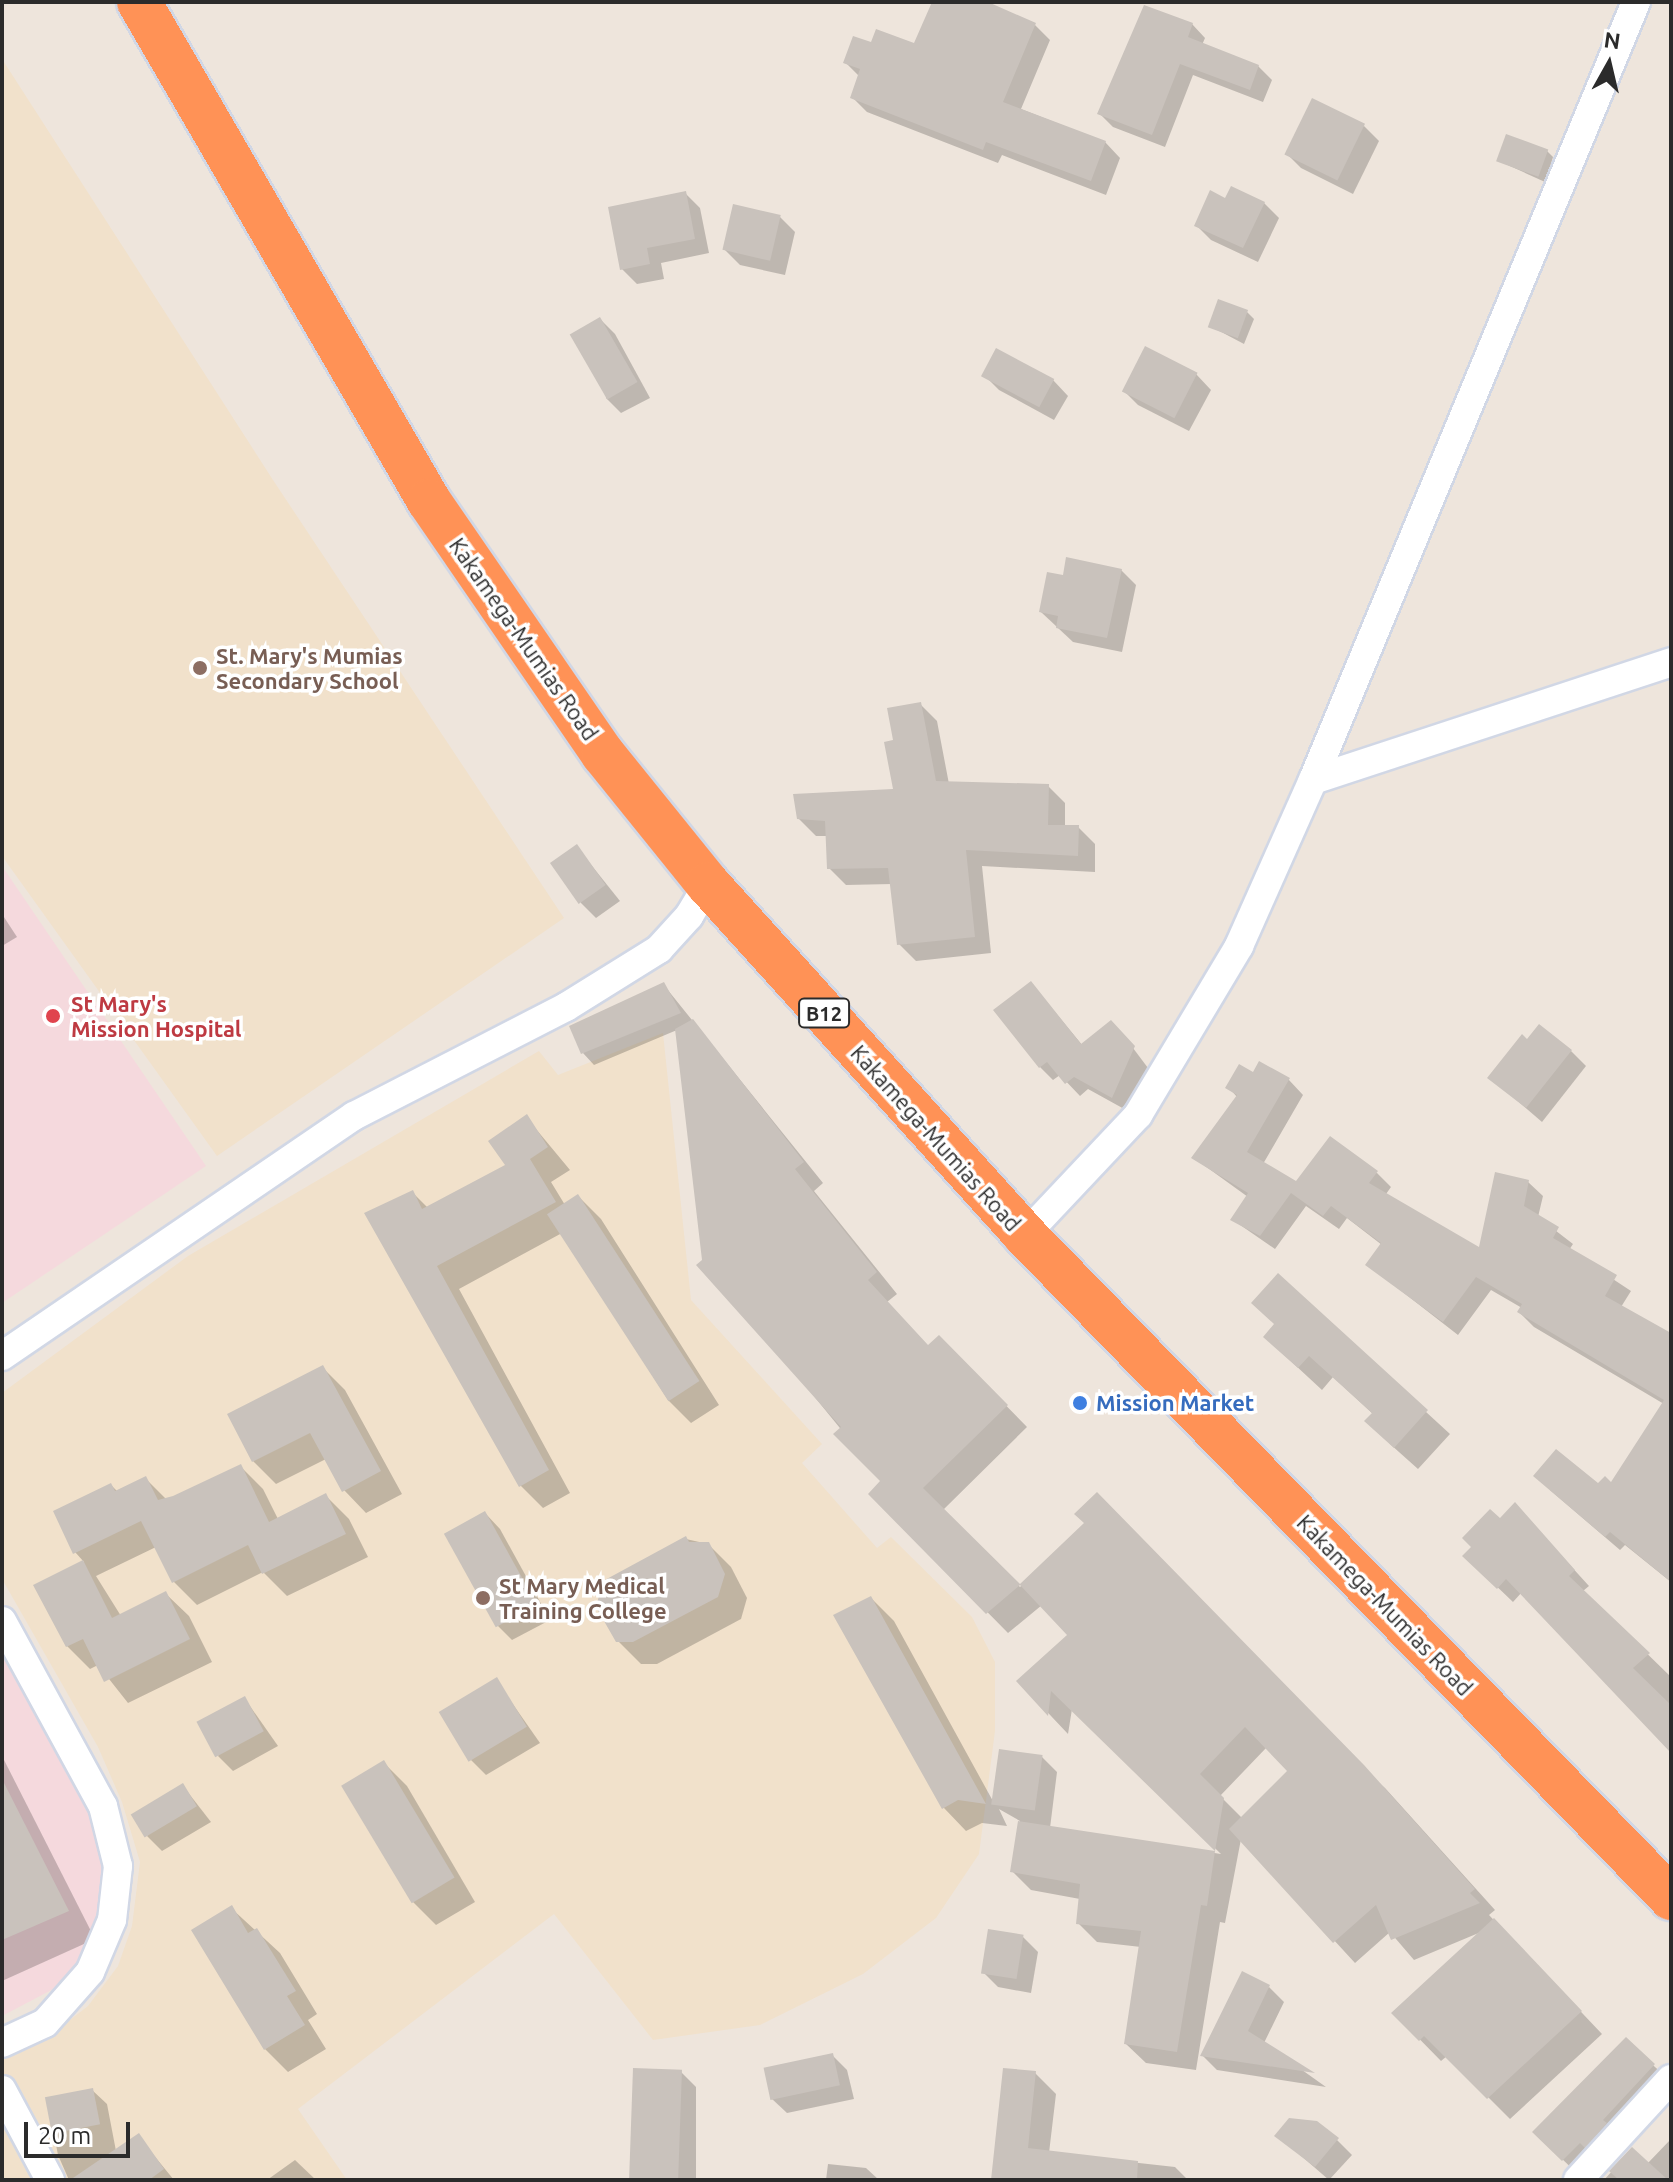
<!DOCTYPE html>
<style>
body{margin:0}
#map{position:relative;width:1673px;height:2182px;overflow:hidden;background:#eee5dc;font-family:Ubuntu,sans-serif}
div>[style]{position:absolute}
[style*='--x']{left:calc(var(--x)*1px);top:calc(var(--y)*1px);width:calc(var(--w)*1px);rotate:calc(var(--a)*1deg)}
.education>*{inset:0;background:#f1e1cb}
.medical>*{inset:0;background:#f5d9dd}
.shadow>*{inset:0;background:#0003}
.building>*{inset:0;background:#c9c2bc;transform-origin:0 0}
.roads{filter:drop-shadow(2px 0 #d1d7e5) drop-shadow(-2px 0 #d1d7e5) drop-shadow(0 2px #d1d7e5) drop-shadow(0 -2px #d1d7e5)}
.street>*{height:28px;margin:-14px;padding:0 14px;transform-origin:14px;border-radius:14px;background:#fff}
.highway>*{height:44px;margin:-22px;padding:0 22px;transform-origin:22px;border-radius:22px;background:#ff9256}
.dots>*{width:22px;height:22px;translate:-50% -50%;box-sizing:border-box;border:4px solid #fff;border-radius:50%}
span{translate:-50% -50%;white-space:nowrap;text-align:center;line-height:1.15;-webkit-text-stroke:7px #fff;paint-order:stroke}
.shield-label span{padding:2px 6px;background:#fff;border:2px solid;border-radius:6px;-webkit-text-stroke-width:0}
.shield-label{font-size:20px;color:#2b2b2b;font-weight:700}
.street-label{font-size:22px;color:#2b2b2b}
.education-label{font-size:22px;color:#785e54;font-weight:700}
.left{translate:0 -50%;text-align:left}
.health-label{font-size:22px;color:#be3a42;font-weight:700}
.shop-label{font-size:22px;color:#366cbe;font-weight:700}
.frame{position:absolute;inset:0;border:4px solid #2b2b2b;pointer-events:none}
.north{position:absolute;left:1569px;top:24px;width:80px;height:80px;-webkit-text-stroke:6px #fff;paint-order:stroke;rotate:8deg;font-size:22px;font-weight:700;line-height:32px;text-align:center;color:#2b2b2b}
.north::after{content:'';display:block;margin:auto;width:28px;height:36px;background:#2b2b2b;clip-path:polygon(50% 0,100% 100%,50% 72%,0 100%)}
.scale{position:absolute;left:24px;top:2122px;width:106px;height:36px;box-sizing:border-box;border:4px solid #2b2b2b;border-top:0;padding-left:10px;font-size:24px;line-height:28px;white-space:nowrap;color:#2b2b2b;-webkit-text-stroke:6px #fff;paint-order:stroke}
</style>
<div id="map">
<div class="education">
<div style="clip-path:polygon(2px 59px,273px 480px,564px 918px,217px 1156px,2px 856px)"></div>
<div style="clip-path:polygon(663px 1033px,691px 1300px,822px 1444px,802px 1463px,877px 1548px,891px 1537px,972px 1617px,995px 1662px,995px 1731px,979px 1854px,936px 1918px,863px 1974px,760px 2025px,653px 2040px,554px 1914px,298px 2109px,347px 2180px,2px 2180px,2px 2058px,57px 2030px,88px 2006px,118px 1966px,132px 1926px,140px 1862px,122px 1802px,98px 1747px,2px 1579px,2px 1393px,188px 1256px,539px 1051px,558px 1075px)"></div>
</div>
<div class="medical">
<div style="clip-path:polygon(2px 866px,206px 1166px,2px 1303px)"></div>
<div style="clip-path:polygon(2px 1646px,106px 1845px,102px 1911px,81px 1959px,61px 1985px,2px 2016px)"></div>
</div>
<div class="shadow">
<div style="clip-path:polygon(934px 2px,983px 2px,1035px 25px,1050px 40px,1021px 109px,1105px 142px,1120px 158px,1106px 195px,1002px 155px,998px 163px,867px 112px,852px 97px,860px 77px,845px 62px,872px 45px,915px 45px)"></div>
<div style="clip-path:polygon(1192px 24px,1205px 38px,1202px 45px,1258px 66px,1272px 80px,1263px 102px,1193px 75px,1165px 147px,1113px 127px,1099px 113px)"></div>
<div style="clip-path:polygon(1364px 126px,1379px 141px,1353px 194px,1301px 168px,1286px 153px)"></div>
<div style="clip-path:polygon(1546px 150px,1553px 157px,1545px 182px,1499px 161px)"></div>
<div style="clip-path:polygon(685px 193px,700px 208px,709px 253px,661px 263px,664px 279px,637px 284px,622px 269px)"></div>
<div style="clip-path:polygon(1226px 201px,1264px 203px,1279px 218px,1258px 262px,1211px 240px,1196px 225px)"></div>
<div style="clip-path:polygon(780px 217px,795px 232px,785px 275px,740px 265px,725px 250px)"></div>
<div style="clip-path:polygon(1247px 312px,1254px 319px,1244px 344px,1210px 326px)"></div>
<div style="clip-path:polygon(600px 319px,615px 334px,650px 398px,621px 413px,606px 398px)"></div>
<div style="clip-path:polygon(1196px 374px,1211px 390px,1189px 431px,1138px 405px,1123px 390px)"></div>
<div style="clip-path:polygon(984px 375px,1053px 380px,1068px 396px,1054px 420px,999px 390px)"></div>
<div style="clip-path:polygon(1121px 570px,1136px 585px,1122px 652px,1073px 642px,1041px 612px,1064px 577px)"></div>
<div style="clip-path:polygon(920px 704px,937px 721px,949px 784px,1048px 786px,1065px 803px,1065px 827px,1078px 827px,1095px 844px,1095px 872px,982px 866px,991px 953px,916px 961px,899px 944px,892px 884px,846px 885px,829px 868px,828px 836px,816px 836px,799px 819px,895px 791px,895px 742px)"></div>
<div style="clip-path:polygon(576px 846px,620px 901px,596px 918px,581px 903px)"></div>
<div style="clip-path:polygon(2px 914px,17px 937px,2px 946px)"></div>
<div style="clip-path:polygon(1031px 983px,1083px 1046px,1124px 1036px,1148px 1068px,1126px 1110px,1088px 1089px,1080px 1096px,1060px 1075px,1053px 1080px,1040px 1067px)"></div>
<div style="clip-path:polygon(evenodd,663px 984px,823px 1183px,814px 1191px,897px 1294px,887px 1302px,929px 1347px,939px 1337px,1027px 1427px,943px 1510px,1020px 1587px,1087px 1524px,1385px 1788px,1495px 1910px,1489px 1915px,1602px 2034px,1510px 2119px,1447px 2056px,1441px 2061px,1394px 2013px,1481px 1932px,1414px 1960px,1390px 1932px,1355px 1963px,1241px 1839px,1225px 1923px,1220px 1922px,1196px 2070px,1146px 2063px,1126px 2044px,1141px 1947px,1097px 1942px,1078px 1923px,1080px 1899px,1031px 1890px,1012px 1871px,1020px 1821px,999px 1809px,1007px 1826px,982px 1823px,966px 1831px,944px 1808px,871px 1598px,894px 1621px,994px 1803px,1042px 1757px,1057px 1772px,1050px 1828px,1221px 1854px,1072px 1709px,1068px 1734px,1018px 1681px,1070px 1635px,1042px 1605px,1008px 1633px,871px 1494px,883px 1481px,704px 1261px,677px 1030px,594px 1065px,583px 1053px,663px 984px,1267px 1747px,1290px 1771px,1242px 1818px,1220px 1796px,1267px 1747px)"></div>
<div style="clip-path:polygon(1527px 1042px,1571px 1051px,1586px 1066px,1542px 1122px,1490px 1077px)"></div>
<div style="clip-path:polygon(1253px 1075px,1289px 1080px,1303px 1095px,1263px 1164px,1297px 1184px,1377px 1173px,1391px 1187px,1386px 1194px,1480px 1250px,1528px 1182px,1543px 1196px,1538px 1217px,1573px 1244px,1569px 1250px,1631px 1291px,1621px 1307px,1671px 1335px,1671px 1582px,1625px 1545px,1620px 1550px,1550px 1490px,1611px 1485px,1664px 1404px,1534px 1327px,1519px 1312px,1522px 1308px,1491px 1290px,1458px 1335px,1368px 1265px,1382px 1245px,1347px 1218px,1339px 1229px,1306px 1206px,1275px 1249px,1233px 1220px,1248px 1197px,1194px 1158px,1238px 1098px,1228px 1087px)"></div>
<div style="clip-path:polygon(526px 1117px,570px 1170px,551px 1182px,565px 1205px,578px 1196px,601px 1219px,719px 1405px,691px 1423px,668px 1400px,562px 1233px,459px 1289px,570px 1493px,543px 1508px,520px 1485px,367px 1214px,412px 1192px,428px 1208px,508px 1165px)"></div>
<div style="clip-path:polygon(1278px 1276px,1450px 1434px,1418px 1469px,1390px 1444px,1373px 1414px,1333px 1377px,1322px 1390px,1265px 1337px,1276px 1325px)"></div>
<div style="clip-path:polygon(322px 1367px,345px 1390px,402px 1494px,366px 1513px,344px 1490px,326px 1459px,276px 1484px,253px 1461px)"></div>
<div style="clip-path:polygon(240px 1466px,263px 1489px,278px 1519px,326px 1496px,349px 1519px,368px 1557px,287px 1596px,263px 1572px,197px 1605px,174px 1582px,156px 1547px,96px 1576px,121px 1616px,166px 1594px,189px 1616px,212px 1662px,128px 1703px,98px 1665px,90px 1669px,67px 1646px,84px 1562px,75px 1552px,111px 1485px,118px 1492px,145px 1478px,167px 1500px)"></div>
<div style="clip-path:polygon(485px 1513px,500px 1529px,550px 1620px,512px 1640px,497px 1625px)"></div>
<div style="clip-path:polygon(1529px 1520px,1589px 1586px,1583px 1591px,1671px 1677px,1671px 1749px,1522px 1592px,1513px 1602px,1465px 1556px,1500px 1521px)"></div>
<div style="clip-path:polygon(686px 1539px,708px 1544px,731px 1567px,747px 1598px,741px 1619px,657px 1664px,641px 1664px,618px 1641px)"></div>
<div style="clip-path:polygon(496px 1680px,540px 1743px,486px 1775px,471px 1760px)"></div>
<div style="clip-path:polygon(245px 1699px,278px 1746px,233px 1771px,218px 1756px)"></div>
<div style="clip-path:polygon(2px 1756px,95px 1939px,2px 1981px)"></div>
<div style="clip-path:polygon(384px 1763px,407px 1786px,475px 1902px,436px 1925px,413px 1902px)"></div>
<div style="clip-path:polygon(183px 1786px,211px 1822px,162px 1851px,147px 1836px)"></div>
<div style="clip-path:polygon(231px 1908px,280px 1953px,317px 2014px,308px 2020px,326px 2049px,288px 2072px,265px 2049px)"></div>
<div style="clip-path:polygon(1023px 1937px,1038px 1952px,1031px 1993px,998px 1987px,983px 1972px)"></div>
<div style="clip-path:polygon(1269px 1987px,1284px 2002px,1264px 2043px,1326px 2087px,1217px 2070px,1202px 2055px)"></div>
<div style="clip-path:polygon(1626px 2040px,1669px 2080px,1584px 2180px,1534px 2132px)"></div>
<div style="clip-path:polygon(832px 2055px,847px 2070px,854px 2099px,787px 2113px,771px 2098px)"></div>
<div style="clip-path:polygon(681px 2072px,696px 2087px,696px 2180px,637px 2180px)"></div>
<div style="clip-path:polygon(1035px 2073px,1056px 2094px,1049px 2153px,1175px 2167px,1188px 2180px,993px 2180px)"></div>
<div style="clip-path:polygon(92px 2090px,107px 2104px,116px 2151px,138px 2136px,174px 2180px,69px 2180px,58px 2155px,47px 2099px)"></div>
<div style="clip-path:polygon(1277px 2135px,1337px 2140px,1352px 2155px,1329px 2180px)"></div>
<div style="clip-path:polygon(1671px 2139px,1671px 2180px,1604px 2180px,1632px 2149px,1647px 2164px)"></div>
<div style="clip-path:polygon(295px 2160px,316px 2180px,267px 2180px)"></div>
<div style="clip-path:polygon(828px 2164px,866px 2168px,879px 2180px,826px 2180px)"></div>
</div>
<div class="building">
<div style="clip-path:polygon(932px 2px,988px 2px,1036px 23px,1003px 102px,1106px 141px,1091px 181px,986px 142px,983px 150px,850px 98px,860px 69px,843px 63px,853px 36px,871px 42px,876px 29px,914px 43px)"></div>
<div style="clip-path:polygon(1144px 5px,1193px 23px,1188px 37px,1259px 65px,1250px 90px,1180px 64px,1152px 135px,1097px 114px)"></div>
<div style="left:1312px;top:98px;width:59px;height:63px;rotate:26deg"></div>
<div style="left:1506px;top:134px;width:45px;height:29px;rotate:20deg"></div>
<div style="clip-path:polygon(1231px 186px,1265px 202px,1243px 248px,1194px 226px,1210px 190px,1225px 198px)"></div>
<div style="clip-path:polygon(686px 191px,695px 239px,647px 248px,650px 264px,620px 270px,608px 207px)"></div>
<div style="left:733px;top:204px;width:49px;height:47px;rotate:13deg"></div>
<div style="left:1218px;top:299px;width:32px;height:30px;rotate:20deg"></div>
<div style="left:600px;top:317px;width:75px;height:35px;rotate:60deg"></div>
<div style="left:1145px;top:346px;width:59px;height:51px;rotate:27deg"></div>
<div style="left:996px;top:348px;width:66px;height:32px;rotate:28deg"></div>
<div style="clip-path:polygon(1066px 557px,1122px 569px,1107px 638px,1056px 628px,1058px 616px,1039px 612px,1047px 572px,1063px 575px)"></div>
<div style="clip-path:polygon(921px 702px,936px 781px,1049px 784px,1048px 825px,1079px 825px,1078px 856px,966px 850px,975px 937px,897px 945px,888px 868px,827px 869px,825px 821px,797px 819px,793px 794px,893px 789px,884px 742px,893px 740px,887px 708px)"></div>
<div style="left:577px;top:844px;width:50px;height:33px;rotate:55deg"></div>
<div style="clip-path:polygon(1031px 981px,1081px 1044px,1111px 1020px,1135px 1046px,1112px 1098px,1074px 1077px,1065px 1084px,1047px 1062px,1039px 1068px,993px 1010px)"></div>
<div style="clip-path:polygon(664px 982px,681px 1013px,581px 1054px,569px 1026px)"></div>
<div style="clip-path:polygon(693px 1019px,804px 1162px,795px 1169px,877px 1272px,868px 1280px,928px 1345px,939px 1335px,1008px 1405px,923px 1488px,1020px 1584px,1084px 1523px,1074px 1514px,1097px 1492px,1364px 1765px,1475px 1889px,1470px 1893px,1480px 1903px,1391px 1940px,1376px 1905px,1333px 1943px,1229px 1829px,1287px 1771px,1245px 1727px,1200px 1774px,1224px 1798px,1215px 1851px,1051px 1691px,1048px 1716px,1016px 1681px,1067px 1635px,1020px 1585px,986px 1614px,868px 1494px,880px 1481px,833px 1434px,841px 1427px,696px 1265px,702px 1260px,675px 1029px)"></div>
<div style="clip-path:polygon(1539px 1024px,1572px 1050px,1526px 1108px,1487px 1078px,1522px 1034px,1527px 1039px)"></div>
<div style="clip-path:polygon(1259px 1061px,1290px 1078px,1247px 1152px,1296px 1181px,1330px 1136px,1378px 1171px,1369px 1183px,1479px 1247px,1495px 1172px,1529px 1180px,1524px 1206px,1559px 1227px,1553px 1238px,1617px 1275px,1605px 1296px,1671px 1333px,1671px 1582px,1610px 1532px,1605px 1537px,1533px 1476px,1556px 1449px,1598px 1483px,1605px 1476px,1611px 1482px,1664px 1400px,1517px 1312px,1522px 1304px,1476px 1277px,1443px 1322px,1365px 1265px,1381px 1243px,1331px 1206px,1323px 1216px,1291px 1193px,1260px 1236px,1230px 1220px,1248px 1193px,1191px 1158px,1237px 1095px,1225px 1088px,1239px 1064px,1253px 1072px)"></div>
<div style="clip-path:polygon(527px 1114px,548px 1147px,530px 1159px,556px 1202px,437px 1266px,549px 1470px,519px 1487px,364px 1213px,413px 1190px,422px 1209px,505px 1165px,488px 1141px)"></div>
<div style="left:578px;top:1194px;width:223px;height:37px;rotate:57deg"></div>
<div style="clip-path:polygon(1278px 1273px,1428px 1410px,1394px 1448px,1364px 1421px,1372px 1413px,1309px 1356px,1298px 1368px,1263px 1337px,1274px 1324px,1251px 1303px)"></div>
<div style="clip-path:polygon(323px 1365px,381px 1471px,342px 1492px,310px 1433px,252px 1462px,227px 1414px)"></div>
<div style="clip-path:polygon(241px 1464px,269px 1522px,326px 1493px,346px 1534px,262px 1574px,248px 1545px,172px 1583px,141px 1521px,73px 1554px,53px 1511px,111px 1483px,115px 1491px,146px 1476px,158px 1500px,173px 1496px)"></div>
<div style="clip-path:polygon(1515px 1502px,1575px 1570px,1569px 1576px,1650px 1653px,1633px 1668px,1671px 1705px,1671px 1753px,1506px 1579px,1497px 1589px,1462px 1556px,1471px 1547px,1462px 1538px,1490px 1509px,1500px 1518px)"></div>
<div style="left:485px;top:1511px;width:107px;height:47px;rotate:61deg"></div>
<div style="clip-path:polygon(686px 1536px,689px 1542px,709px 1542px,725px 1574px,718px 1597px,633px 1642px,616px 1642px,596px 1607px,603px 1581px)"></div>
<div style="clip-path:polygon(83px 1560px,112px 1618px,166px 1591px,190px 1639px,104px 1682px,83px 1639px,66px 1647px,33px 1585px)"></div>
<div style="clip-path:polygon(871px 1596px,986px 1804px,958px 1800px,942px 1809px,833px 1615px)"></div>
<div style="left:497px;top:1677px;width:58px;height:68px;rotate:59deg"></div>
<div style="left:245px;top:1696px;width:40px;height:55px;rotate:62deg"></div>
<div style="left:999px;top:1749px;width:44px;height:56px;rotate:8deg"></div>
<div style="left:384px;top:1760px;width:137px;height:50px;rotate:59deg"></div>
<div style="clip-path:polygon(2px 1779px,69px 1911px,2px 1940px)"></div>
<div style="left:183px;top:1783px;width:27px;height:61px;rotate:59deg"></div>
<div style="clip-path:polygon(1018px 1821px,1215px 1851px,1207px 1906px,1201px 1905px,1177px 2052px,1124px 2044px,1141px 1931px,1076px 1924px,1080px 1884px,1010px 1872px)"></div>
<div style="clip-path:polygon(232px 1905px,248px 1933px,257px 1928px,296px 1991px,287px 1996px,305px 2025px,264px 2050px,191px 1930px)"></div>
<div style="clip-path:polygon(1494px 1918px,1582px 2011px,1487px 2099px,1424px 2036px,1419px 2041px,1391px 2013px)"></div>
<div style="left:988px;top:1929px;width:36px;height:45px;rotate:9deg"></div>
<div style="clip-path:polygon(1242px 1971px,1270px 1985px,1248px 2031px,1315px 2073px,1200px 2056px)"></div>
<div style="clip-path:polygon(1626px 2037px,1655px 2064px,1603px 2120px,1607px 2123px,1585px 2148px,1580px 2143px,1562px 2161px,1532px 2132px)"></div>
<div style="left:833px;top:2053px;width:33px;height:71px;rotate:78deg"></div>
<div style="left:633px;top:2068px;width:49px;height:110px;rotate:2deg"></div>
<div style="clip-path:polygon(1003px 2068px,1036px 2071px,1028px 2148px,1138px 2161px,1137px 2180px,991px 2180px)"></div>
<div style="left:93px;top:2088px;width:37px;height:49px;rotate:79deg"></div>
<div style="clip-path:polygon(1289px 2118px,1317px 2121px,1339px 2138px,1315px 2167px,1274px 2136px)"></div>
<div style="clip-path:polygon(139px 2133px,164px 2169px,149px 2180px,70px 2180px)"></div>
<div style="clip-path:polygon(1632px 2147px,1668px 2180px,1619px 2180px,1609px 2171px)"></div>
</div>
<div class="roads">
<div class="street">
<div style="--x:1313;--y:780;--w:842;--a:-67.45"></div>
<div style="--x:1025;--y:1235;--w:165;--a:-46.7"></div>
<div style="--x:1138;--y:1115;--w:197;--a:-59.1"></div>
<div style="--x:1239;--y:946;--w:182;--a:-66"></div>
<div style="--x:1313;--y:780;--w:377;--a:-18.2"></div>
<div style="--x:2;--y:1356;--w:426;--a:-34.3"></div>
<div style="--x:354;--y:1116;--w:238;--a:-27.2"></div>
<div style="--x:566;--y:1007;--w:110;--a:-31.9"></div>
<div style="--x:659;--y:949;--w:45;--a:-47.7"></div>
<div style="--x:689;--y:916;--w:37;--a:-59"></div>
<div style="--x:2;--y:1621;--w:211;--a:61.4"></div>
<div style="--x:103;--y:1806;--w:62;--a:76"></div>
<div style="--x:118;--y:1866;--w:54;--a:96.3"></div>
<div style="--x:112;--y:1920;--w:56;--a:112.9"></div>
<div style="--x:90;--y:1972;--w:68;--a:131.4"></div>
<div style="--x:45;--y:2023;--w:47;--a:155.1"></div>
<div style="--x:2;--y:2090;--w:102;--a:61.9"></div>
<div style="--x:1578;--y:2180;--w:137;--a:-47.4"></div>
</div>
<div class="highway">
<div style="--x:139;--y:2;--w:577;--a:59.84"></div>
<div style="--x:429;--y:501;--w:307;--a:55.5"></div>
<div style="--x:603;--y:754;--w:167;--a:51.1"></div>
<div style="--x:708;--y:884;--w:473;--a:47.9"></div>
<div style="--x:1025;--y:1235;--w:926;--a:45.74"></div>
</div>
</div>
<div class="dots">
<div style="left:200px;top:668px;background:#8d6e63"></div>
<div style="left:53px;top:1016px;background:#e0444e"></div>
<div style="left:1080px;top:1403px;background:#3f7fe0"></div>
<div style="left:483px;top:1598px;background:#8d6e63"></div>
</div>
<div class="shield-label">
<span style="left:824px;top:1013px">B12</span>
</div>
<div class="street-label">
<span style="left:524px;top:639px;rotate:55deg">Kakamega-Mumias Road</span>
<span style="left:936px;top:1138px;rotate:48deg">Kakamega-Mumias Road</span>
<span style="left:1385px;top:1605px;rotate:46deg">Kakamega-Mumias Road</span>
</div>
<div class="education-label">
<span class="left" style="left:216px;top:668px">St. Mary's Mumias<br>Secondary School</span>
<span class="left" style="left:499px;top:1598px">St Mary Medical<br>Training College</span>
</div>
<div class="health-label">
<span class="left" style="left:71px;top:1016px">St Mary's<br>Mission Hospital</span>
</div>
<div class="shop-label">
<span class="left" style="left:1096px;top:1403px">Mission Market</span>
</div>
<div class="frame"></div>
<div class="north">N</div>
<div class="scale">20 m</div>
</div>
